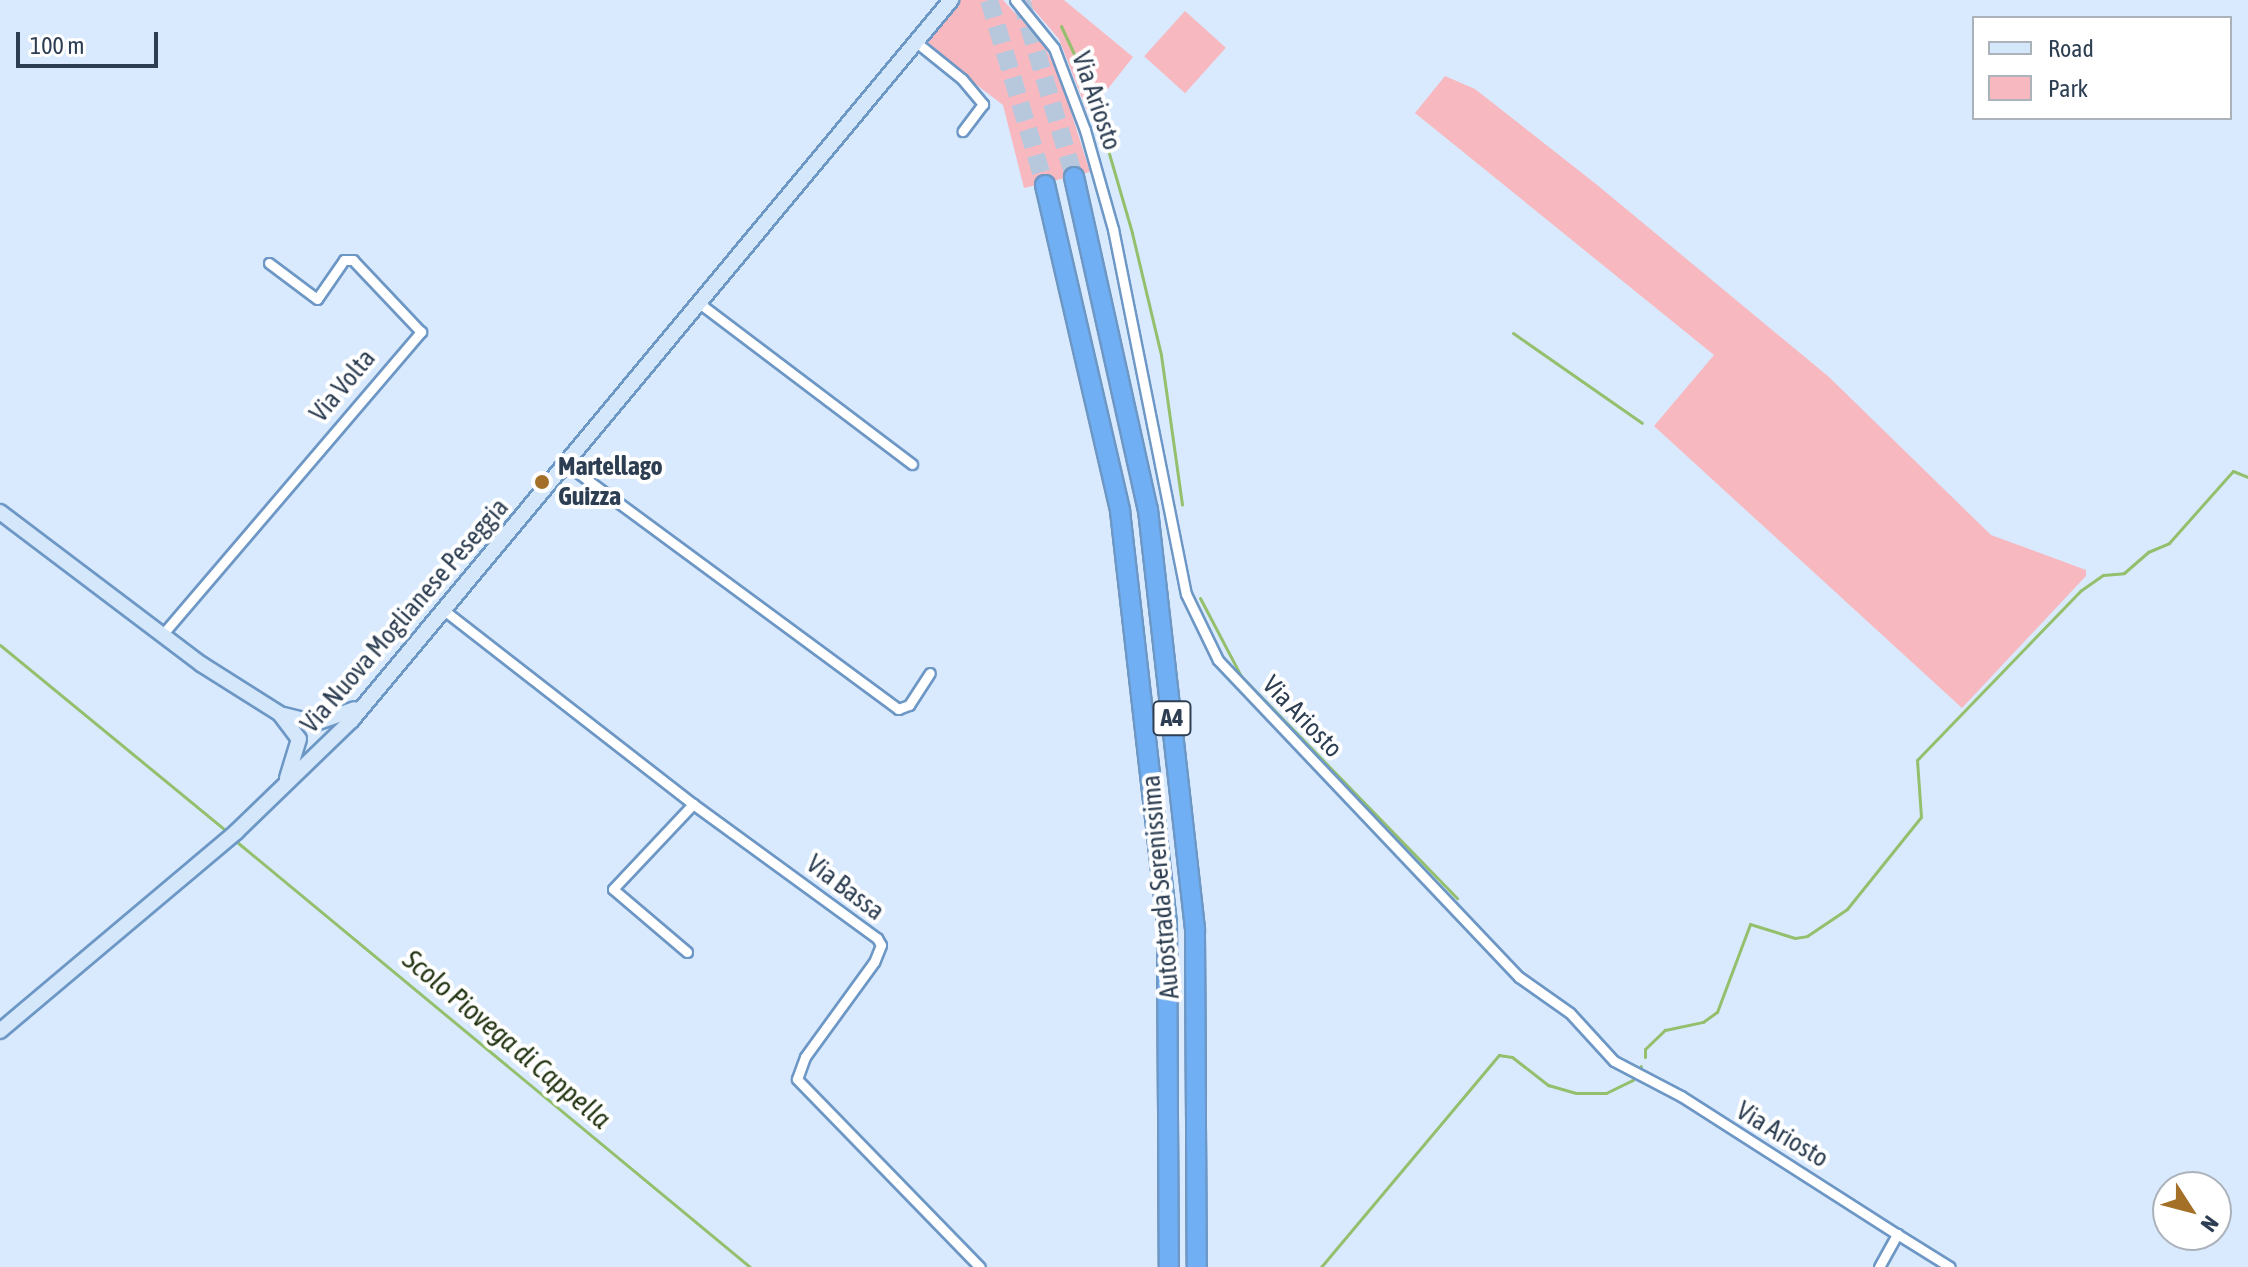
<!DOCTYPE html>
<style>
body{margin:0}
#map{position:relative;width:2248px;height:1267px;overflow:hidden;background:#d9eafe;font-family:"Asap Condensed",sans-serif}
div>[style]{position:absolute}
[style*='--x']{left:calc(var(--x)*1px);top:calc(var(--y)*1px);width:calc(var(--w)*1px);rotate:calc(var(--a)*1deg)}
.green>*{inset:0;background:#f7b8bf;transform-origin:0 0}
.stream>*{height:3px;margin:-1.5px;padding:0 1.5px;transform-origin:1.5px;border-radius:1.5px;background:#94bf6c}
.highway-tunnel>*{height:18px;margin-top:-9px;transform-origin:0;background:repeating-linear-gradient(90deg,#b7c8dc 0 18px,transparent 0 27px)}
.roads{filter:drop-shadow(2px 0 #6d97c5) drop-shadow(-2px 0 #6d97c5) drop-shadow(0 2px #6d97c5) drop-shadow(0 -2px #6d97c5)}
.street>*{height:9px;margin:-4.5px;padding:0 4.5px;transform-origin:4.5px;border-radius:4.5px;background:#fff}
.secondary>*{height:14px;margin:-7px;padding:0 7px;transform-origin:7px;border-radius:7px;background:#d4e7fb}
.highway>*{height:18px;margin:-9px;padding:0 9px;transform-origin:9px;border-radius:9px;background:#70aff3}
.dots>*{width:22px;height:22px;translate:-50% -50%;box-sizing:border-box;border:4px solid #fff;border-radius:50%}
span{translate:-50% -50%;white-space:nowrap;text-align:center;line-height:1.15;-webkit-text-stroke:8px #fff;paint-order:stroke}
.shield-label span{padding:2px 6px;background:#fff;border:2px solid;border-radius:6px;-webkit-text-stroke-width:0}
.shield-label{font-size:24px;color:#2d3e52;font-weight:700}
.street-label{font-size:26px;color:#2d3e52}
.poi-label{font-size:26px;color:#2d3e52;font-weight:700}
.left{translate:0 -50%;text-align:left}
.water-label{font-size:28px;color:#243513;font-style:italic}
.legend{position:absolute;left:1972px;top:16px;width:260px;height:104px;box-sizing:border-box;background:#fff;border:2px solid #abb2ba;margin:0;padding:10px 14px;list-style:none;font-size:24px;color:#2d3e52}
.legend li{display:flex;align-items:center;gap:16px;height:40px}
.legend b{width:40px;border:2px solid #abb2ba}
.north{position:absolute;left:2152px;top:1171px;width:80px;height:80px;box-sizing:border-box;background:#fff;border:2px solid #abb2ba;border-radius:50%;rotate:126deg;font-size:22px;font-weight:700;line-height:32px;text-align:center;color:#2d3e52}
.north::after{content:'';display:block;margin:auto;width:28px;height:36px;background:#a47028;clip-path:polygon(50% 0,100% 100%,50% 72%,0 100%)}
.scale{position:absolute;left:16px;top:32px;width:142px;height:36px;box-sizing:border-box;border:4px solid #2d3e52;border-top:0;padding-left:10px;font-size:24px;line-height:28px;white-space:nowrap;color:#2d3e52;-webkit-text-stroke:6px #fff;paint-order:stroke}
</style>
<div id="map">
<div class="green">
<div style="clip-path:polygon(960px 0,1003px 0,1043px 43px,1060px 77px,1090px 172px,1024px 188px,1003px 105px,923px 44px)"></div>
<div style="clip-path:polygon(1032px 0,1064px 0,1133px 57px,1088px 114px,1059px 39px,1029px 4px)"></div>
<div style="left:1185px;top:11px;width:55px;height:61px;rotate:42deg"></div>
<div style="clip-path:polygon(1445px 76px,1475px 89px,1596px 184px,1829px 377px,1991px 535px,2086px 570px,2086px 576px,1962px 708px,1654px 426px,1714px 355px,1415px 113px)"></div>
</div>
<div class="stream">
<div style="--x:1061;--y:26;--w:68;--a:64.9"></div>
<div style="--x:1090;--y:88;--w:151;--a:73.8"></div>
<div style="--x:1132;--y:233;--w:125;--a:76.6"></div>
<div style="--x:1161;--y:355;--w:151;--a:82"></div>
<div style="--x:1513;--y:333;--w:157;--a:34.9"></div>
<div style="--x:1200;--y:598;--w:88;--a:62.3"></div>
<div style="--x:1241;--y:676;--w:310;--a:45.8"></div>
<div style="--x:0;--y:645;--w:290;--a:39.4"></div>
<div style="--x:237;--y:842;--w:666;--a:39.64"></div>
<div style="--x:1645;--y:1057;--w:8;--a:-90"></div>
<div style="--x:1645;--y:1049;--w:28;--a:-44"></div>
<div style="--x:1665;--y:1030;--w:39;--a:-12"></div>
<div style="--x:1703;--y:1022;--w:17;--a:-36"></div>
<div style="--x:1717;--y:1012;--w:94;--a:-69.4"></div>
<div style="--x:1750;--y:924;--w:47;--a:17.3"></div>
<div style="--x:1795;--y:938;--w:12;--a:-9"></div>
<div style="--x:1807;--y:936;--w:48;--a:-34"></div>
<div style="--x:1847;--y:909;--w:118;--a:-51.2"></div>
<div style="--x:1921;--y:817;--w:57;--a:-94"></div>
<div style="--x:1917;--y:760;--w:235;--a:-46"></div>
<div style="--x:2080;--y:591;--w:28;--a:-35"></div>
<div style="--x:2103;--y:575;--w:21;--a:-5"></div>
<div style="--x:2124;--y:573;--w:32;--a:-41"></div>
<div style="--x:2148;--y:552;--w:23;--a:-23"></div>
<div style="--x:2169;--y:543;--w:96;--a:-48.4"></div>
<div style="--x:2233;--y:471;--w:16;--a:22"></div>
<div style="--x:1640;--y:1069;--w:3;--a:-72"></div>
<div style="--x:1321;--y:1267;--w:277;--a:-50"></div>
<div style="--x:1499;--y:1055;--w:13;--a:9"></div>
<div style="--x:1512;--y:1057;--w:46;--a:37.9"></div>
<div style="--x:1548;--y:1085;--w:29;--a:16"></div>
<div style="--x:1576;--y:1093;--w:30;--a:0"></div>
<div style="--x:1606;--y:1093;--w:30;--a:-26"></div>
</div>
<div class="highway-tunnel">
<div style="--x:989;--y:0;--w:193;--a:73.2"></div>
<div style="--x:1021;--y:0;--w:185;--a:73.3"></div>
</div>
<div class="roads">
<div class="street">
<div style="--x:1015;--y:0;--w:62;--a:50.9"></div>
<div style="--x:1054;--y:48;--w:88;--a:69.3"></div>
<div style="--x:1085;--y:130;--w:103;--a:74.2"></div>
<div style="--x:1113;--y:229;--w:372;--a:78.7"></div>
<div style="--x:1186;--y:594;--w:73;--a:64.1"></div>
<div style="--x:1218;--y:660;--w:437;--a:46.5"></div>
<div style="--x:1519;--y:977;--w:62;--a:35.2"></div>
<div style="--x:1570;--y:1013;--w:65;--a:47.5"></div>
<div style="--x:1614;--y:1061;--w:76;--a:27.6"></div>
<div style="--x:1681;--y:1096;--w:256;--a:32.6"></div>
<div style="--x:916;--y:42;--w:59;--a:38.8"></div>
<div style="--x:962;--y:79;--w:33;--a:50"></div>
<div style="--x:983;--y:104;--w:34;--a:127"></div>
<div style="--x:699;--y:303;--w:267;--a:37.1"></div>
<div style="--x:566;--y:464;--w:413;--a:36.4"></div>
<div style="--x:898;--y:709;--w:12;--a:-20"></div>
<div style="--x:909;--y:705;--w:38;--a:-57"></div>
<div style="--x:445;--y:611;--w:314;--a:37.9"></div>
<div style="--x:693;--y:804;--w:228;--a:36.1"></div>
<div style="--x:877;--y:938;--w:8;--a:60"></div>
<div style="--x:881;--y:945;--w:18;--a:112"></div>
<div style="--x:874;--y:962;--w:117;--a:126"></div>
<div style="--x:805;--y:1057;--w:23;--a:110"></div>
<div style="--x:797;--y:1079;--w:262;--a:45.8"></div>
<div style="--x:162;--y:635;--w:399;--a:-49.5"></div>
<div style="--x:421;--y:332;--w:99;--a:-133.4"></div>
<div style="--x:353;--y:260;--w:9;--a:180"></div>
<div style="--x:344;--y:260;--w:47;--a:124.7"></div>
<div style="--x:317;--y:299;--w:60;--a:-143.1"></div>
<div style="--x:687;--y:952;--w:97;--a:-139.6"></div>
<div style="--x:613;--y:889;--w:117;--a:-46.7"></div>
<div style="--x:1879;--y:1267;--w:38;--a:-61"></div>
<div style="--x:1897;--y:1234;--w:62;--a:31.9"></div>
</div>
<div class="secondary">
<div style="--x:0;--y:512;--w:252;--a:37.1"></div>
<div style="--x:201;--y:664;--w:93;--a:32.3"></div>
<div style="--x:280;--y:714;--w:31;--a:53"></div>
<div style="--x:299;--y:739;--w:41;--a:107.1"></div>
<div style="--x:284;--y:715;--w:33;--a:14"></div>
<div style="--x:316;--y:723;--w:41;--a:-19.7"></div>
<div style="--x:0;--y:1031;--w:309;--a:-40.1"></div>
<div style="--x:236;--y:832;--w:161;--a:-44"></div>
<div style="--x:352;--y:720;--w:937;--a:-50.24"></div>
</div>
<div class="highway">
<div style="--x:1074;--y:177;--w:341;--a:77.5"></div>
<div style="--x:1148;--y:510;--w:424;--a:83.6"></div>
<div style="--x:1195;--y:931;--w:336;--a:89.7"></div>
<div style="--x:1045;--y:185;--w:335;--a:77"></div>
<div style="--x:1120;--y:511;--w:415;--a:83.5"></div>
<div style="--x:1167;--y:923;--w:344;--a:89.7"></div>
</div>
</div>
<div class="dots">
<div style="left:542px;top:482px;background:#a47028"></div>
</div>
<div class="shield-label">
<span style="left:1172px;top:718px">A4</span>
</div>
<div class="street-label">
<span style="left:1096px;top:101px;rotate:71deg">Via Ariosto</span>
<span style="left:343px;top:386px;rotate:-50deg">Via Volta</span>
<span style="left:405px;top:616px;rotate:-49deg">Via Nuova Moglianese Peseggia</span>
<span style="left:1302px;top:717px;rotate:46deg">Via Ariosto</span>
<span style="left:1161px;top:887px;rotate:-95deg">Autostrada Serenissima</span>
<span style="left:845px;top:888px;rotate:37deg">Via Bassa</span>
<span style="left:1782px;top:1135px;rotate:31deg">Via Ariosto</span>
</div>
<div class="poi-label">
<span class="left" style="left:558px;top:482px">Martellago<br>Guizza</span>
</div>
<div class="water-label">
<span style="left:507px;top:1039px;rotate:40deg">Scolo Piovega di Cappella</span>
</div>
<ul class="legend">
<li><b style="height:10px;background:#d4e7fb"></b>Road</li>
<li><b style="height:22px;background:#f7b8bf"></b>Park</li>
</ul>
<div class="north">N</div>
<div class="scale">100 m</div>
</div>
